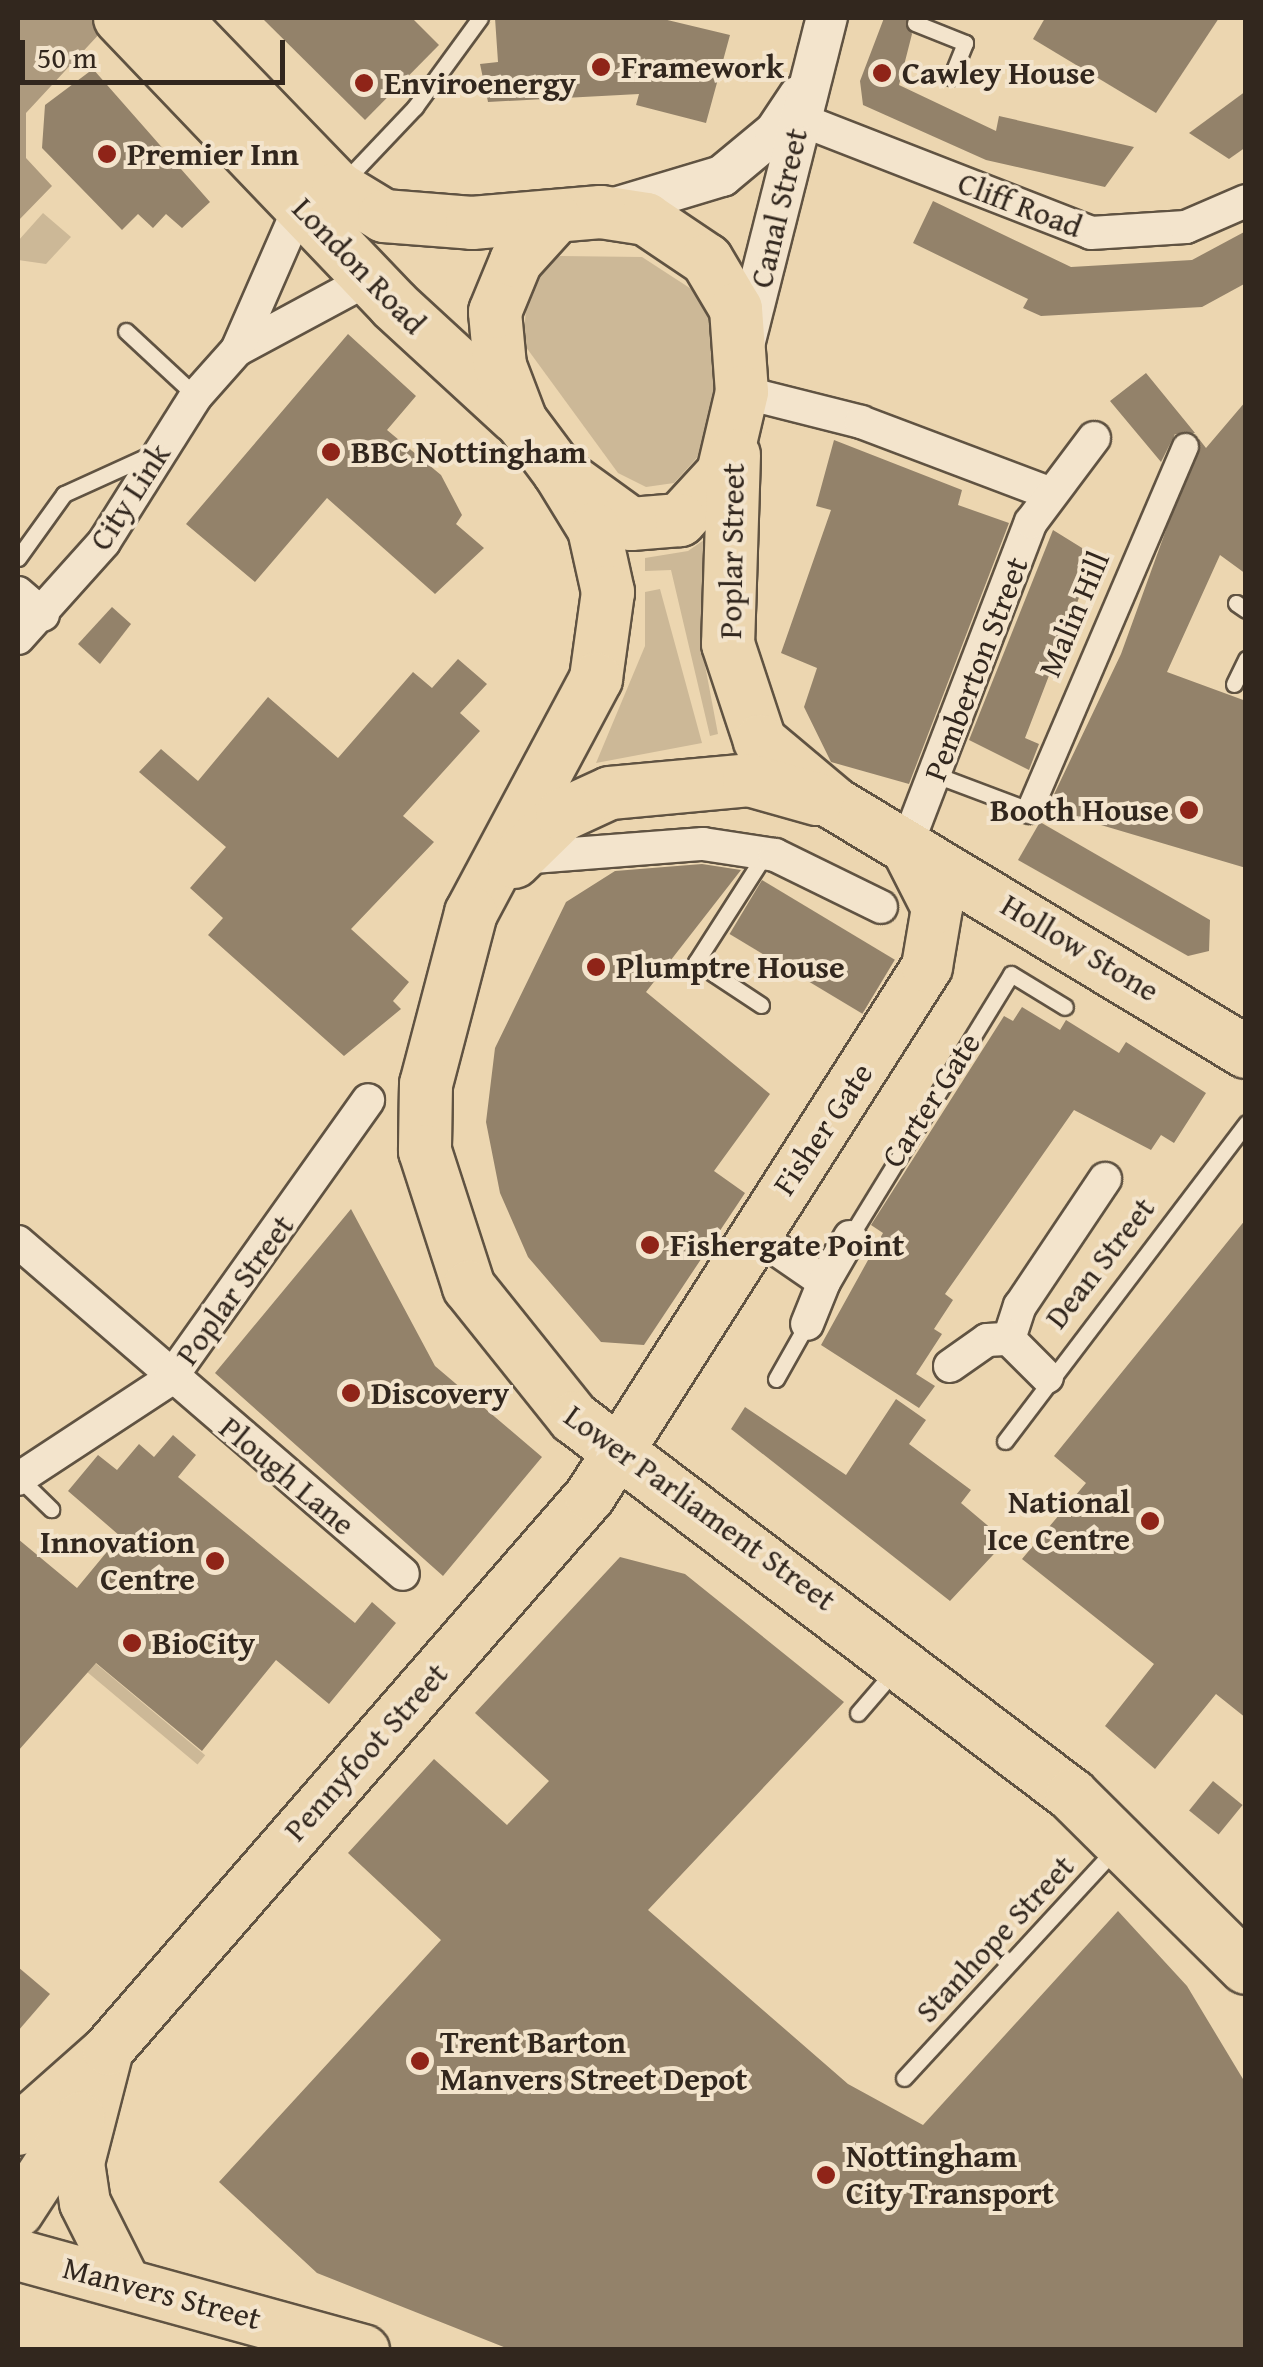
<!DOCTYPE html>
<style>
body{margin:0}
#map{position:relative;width:1263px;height:2367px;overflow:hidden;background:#ecd6b0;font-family:"Gentium Book Plus",serif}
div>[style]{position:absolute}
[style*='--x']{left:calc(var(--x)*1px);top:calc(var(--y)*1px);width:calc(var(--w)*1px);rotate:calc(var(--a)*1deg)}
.green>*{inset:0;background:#ccb897;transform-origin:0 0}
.water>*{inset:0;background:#ad9a7e}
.building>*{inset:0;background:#93826a;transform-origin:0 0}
.roads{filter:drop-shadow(2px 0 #605342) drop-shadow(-2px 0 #605342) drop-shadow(0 2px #605342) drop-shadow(0 -2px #605342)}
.service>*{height:15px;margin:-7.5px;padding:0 7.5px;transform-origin:7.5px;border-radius:7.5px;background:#f3e4cc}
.pedestrian>*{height:25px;margin:-12.5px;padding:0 12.5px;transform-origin:12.5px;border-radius:12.5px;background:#f3e4cc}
.minor>*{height:32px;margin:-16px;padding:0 16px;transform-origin:16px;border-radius:16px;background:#f3e4cc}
.tertiary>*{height:40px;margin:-20px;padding:0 20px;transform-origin:20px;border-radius:20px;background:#f3e4cc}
.primary>*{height:50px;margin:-25px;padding:0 25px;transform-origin:25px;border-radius:25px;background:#ecd6b0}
.trunk>*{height:52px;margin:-26px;padding:0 26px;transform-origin:26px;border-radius:26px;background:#ecd6b0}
.dots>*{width:28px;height:28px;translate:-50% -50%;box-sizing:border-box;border:5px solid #f3e4cc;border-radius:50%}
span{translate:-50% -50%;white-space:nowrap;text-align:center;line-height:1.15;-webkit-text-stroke:8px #f3e4cc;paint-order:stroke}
.poi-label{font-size:32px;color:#32271e;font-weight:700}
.left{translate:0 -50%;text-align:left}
.right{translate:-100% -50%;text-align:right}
.street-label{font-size:32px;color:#32271e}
.frame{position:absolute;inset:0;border:20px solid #32271e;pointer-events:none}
.scale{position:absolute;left:20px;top:40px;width:265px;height:45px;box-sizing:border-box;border:5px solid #32271e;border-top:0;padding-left:12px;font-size:30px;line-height:35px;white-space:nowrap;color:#32271e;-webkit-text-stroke:8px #f3e4cc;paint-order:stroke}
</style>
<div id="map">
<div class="green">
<div style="clip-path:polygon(43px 213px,71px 237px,46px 264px,18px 260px,18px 241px)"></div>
<div style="clip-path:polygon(560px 256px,642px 257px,699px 294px,719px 326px,725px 348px,705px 449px,674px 483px,646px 487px,618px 473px,523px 343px,529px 276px)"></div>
<div style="clip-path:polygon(714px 533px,701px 644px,718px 734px,710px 736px,671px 570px,645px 571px,645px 558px,688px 551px)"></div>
<div style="clip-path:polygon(660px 589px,702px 743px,596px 763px,645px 646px,645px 592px)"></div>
<div style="left:88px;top:1657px;width:153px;height:12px;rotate:40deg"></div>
</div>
<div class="water">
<div style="clip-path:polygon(18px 18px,114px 18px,26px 113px,26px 158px,52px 186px,18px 221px)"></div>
</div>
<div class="building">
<div style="clip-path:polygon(262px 18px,412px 18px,439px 45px,365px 120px)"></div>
<div style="clip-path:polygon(495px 18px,659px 18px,730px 35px,706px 123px,636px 105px,639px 94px,488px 102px,480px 64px,498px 62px)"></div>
<div style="clip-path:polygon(884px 18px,905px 18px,912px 34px,899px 85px,996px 131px,999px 116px,1134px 147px,1105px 187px,986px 160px,863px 105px,860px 81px)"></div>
<div style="clip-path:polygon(1045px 18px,1219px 18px,1156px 113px,1033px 39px)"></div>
<div style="clip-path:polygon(93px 69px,210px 202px,182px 228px,166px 214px,153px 228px,138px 214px,122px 230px,42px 148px,45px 105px)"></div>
<div style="clip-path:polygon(1246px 91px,1246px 147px,1229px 159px,1189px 133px)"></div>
<div style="clip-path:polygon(933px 201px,1071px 267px,1192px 260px,1246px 231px,1246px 283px,1202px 307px,1041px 316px,1023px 308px,1028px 299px,913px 243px)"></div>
<div style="clip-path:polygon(348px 334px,416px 396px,387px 430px,441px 475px,462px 515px,456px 524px,484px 548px,435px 594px,327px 498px,255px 582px,186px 524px)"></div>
<div style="clip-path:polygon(1146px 373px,1195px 433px,1175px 434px,1161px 462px,1110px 401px)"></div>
<div style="clip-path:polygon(1246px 401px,1246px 574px,1220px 555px,1167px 672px,1246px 701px,1246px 868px,1047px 809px,1121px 654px,1199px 439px,1206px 448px)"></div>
<div style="clip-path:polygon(834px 440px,962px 490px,958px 505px,1009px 523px,909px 784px,831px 762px,804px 707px,817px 668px,781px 653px,831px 510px,816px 506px)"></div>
<div style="clip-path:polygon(1053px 530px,1095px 556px,1025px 738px,1039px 744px,1029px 770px,969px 740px)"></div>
<div style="clip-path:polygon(112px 607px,131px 624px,100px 664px,78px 644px)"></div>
<div style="clip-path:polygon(458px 659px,487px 684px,460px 713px,480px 731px,403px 816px,434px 842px,351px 929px,409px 982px,393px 1001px,401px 1009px,344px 1056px,208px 935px,223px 918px,190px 888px,226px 847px,139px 772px,161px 749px,198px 781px,268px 697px,338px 758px,413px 672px,432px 688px)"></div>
<div style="clip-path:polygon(1040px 822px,1210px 920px,1209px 951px,1188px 956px,1018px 860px)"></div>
<div style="clip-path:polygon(702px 864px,741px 870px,646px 992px,770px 1094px,714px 1171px,745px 1193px,644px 1345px,601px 1342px,528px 1257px,500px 1193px,486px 1122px,495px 1048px,566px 902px,615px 871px)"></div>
<div style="left:762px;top:880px;width:155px;height:63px;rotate:31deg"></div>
<div style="clip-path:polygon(1022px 1007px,1060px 1030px,1066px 1020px,1119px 1053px,1126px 1042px,1206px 1093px,1174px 1143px,1161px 1135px,1151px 1150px,1074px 1110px,945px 1294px,953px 1300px,934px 1329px,942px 1334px,916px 1374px,935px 1386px,919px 1408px,821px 1345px,883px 1233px,871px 1225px,1004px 1016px,1013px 1021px)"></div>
<div style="clip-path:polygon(351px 1209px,435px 1366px,542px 1457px,443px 1576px,215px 1373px)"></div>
<div style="clip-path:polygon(1246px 1219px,1246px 1718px,1216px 1694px,1155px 1769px,1105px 1726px,1154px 1664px,1022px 1559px,1086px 1483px,1054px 1456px)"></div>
<div style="clip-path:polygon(896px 1399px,926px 1420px,909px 1444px,971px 1490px,961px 1503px,1006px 1541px,950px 1601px,731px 1429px,745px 1407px,846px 1475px)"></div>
<div style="clip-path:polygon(173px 1435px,196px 1455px,178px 1477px,355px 1623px,372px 1602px,396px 1623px,329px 1704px,276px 1660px,202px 1751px,96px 1663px,18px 1751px,18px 1539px,77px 1588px,120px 1536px,68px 1491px,98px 1455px,117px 1470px,139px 1444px,154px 1457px)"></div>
<div style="clip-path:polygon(620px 1557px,685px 1574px,844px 1702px,648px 1910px,848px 2084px,923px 2125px,1118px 1911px,1187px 1986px,1246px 2084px,1246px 2350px,511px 2350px,317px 2273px,219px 2182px,441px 1940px,348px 1853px,434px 1759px,507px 1825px,549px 1781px,475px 1713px)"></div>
<div style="left:1213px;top:1781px;width:38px;height:38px;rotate:39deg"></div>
<div style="clip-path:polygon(18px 1967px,50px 1994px,18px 2031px)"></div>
</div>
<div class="roads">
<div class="service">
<div style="--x:915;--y:23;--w:54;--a:21.8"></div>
<div style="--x:965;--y:43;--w:37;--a:112"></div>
<div style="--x:343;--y:183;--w:105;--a:-46.5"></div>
<div style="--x:415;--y:107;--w:110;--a:-53.9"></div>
<div style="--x:126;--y:331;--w:96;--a:42.9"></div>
<div style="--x:18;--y:558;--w:79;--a:-54.3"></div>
<div style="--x:64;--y:494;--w:97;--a:-24.4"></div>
<div style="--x:1236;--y:603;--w:12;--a:35"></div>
<div style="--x:1234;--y:684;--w:28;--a:-64"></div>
<div style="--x:936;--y:775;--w:99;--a:20.6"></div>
<div style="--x:761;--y:1005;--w:78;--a:-146.5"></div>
<div style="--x:696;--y:962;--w:128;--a:-57.4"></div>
<div style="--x:850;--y:1237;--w:308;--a:-58.5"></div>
<div style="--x:1011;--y:974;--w:63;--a:31.4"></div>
<div style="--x:776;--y:1379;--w:63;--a:-60.6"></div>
<div style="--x:1005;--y:1441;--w:399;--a:-52.8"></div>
<div style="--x:19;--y:1478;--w:45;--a:44.1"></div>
<div style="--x:858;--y:1713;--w:57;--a:-49.3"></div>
<div style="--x:904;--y:2078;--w:311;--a:-47.3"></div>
</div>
<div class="pedestrian">
<div style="--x:1029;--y:810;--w:396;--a:-66.8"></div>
</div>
<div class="minor">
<div style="--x:799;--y:119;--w:313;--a:21.3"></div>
<div style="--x:1091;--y:233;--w:95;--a:-3.6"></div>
<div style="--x:1186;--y:227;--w:65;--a:-23.4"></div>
<div style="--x:237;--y:350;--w:150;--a:-28.3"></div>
<div style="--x:742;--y:392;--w:123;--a:14.1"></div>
<div style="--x:861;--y:422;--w:201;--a:20.7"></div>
<div style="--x:18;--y:593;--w:33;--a:41"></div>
<div style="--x:18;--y:638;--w:129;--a:-48.1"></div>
<div style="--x:104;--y:542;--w:173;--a:-57.8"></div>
<div style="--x:196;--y:396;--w:62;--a:-48.3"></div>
<div style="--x:237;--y:350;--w:157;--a:-66.4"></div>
<div style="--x:906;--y:847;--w:348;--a:-69"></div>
<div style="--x:1031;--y:522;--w:105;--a:-53.1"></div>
<div style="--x:520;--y:858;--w:184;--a:-4.4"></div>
<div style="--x:703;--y:844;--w:73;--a:8.7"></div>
<div style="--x:775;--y:855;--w:118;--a:26.1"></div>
<div style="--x:753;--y:1233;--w:86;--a:34.6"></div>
<div style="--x:824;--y:1282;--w:45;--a:112"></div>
<div style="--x:18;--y:1242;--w:508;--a:40.77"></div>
<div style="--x:824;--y:1282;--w:52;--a:-60"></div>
<div style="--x:950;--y:1366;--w:45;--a:-35.1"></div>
<div style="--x:987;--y:1340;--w:22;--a:-3"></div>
<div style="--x:1047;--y:1377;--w:54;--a:-135"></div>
<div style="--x:1009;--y:1339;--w:35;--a:-72"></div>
<div style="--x:1020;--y:1306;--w:153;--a:-56.2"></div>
<div style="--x:18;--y:1479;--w:182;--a:-33.3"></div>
<div style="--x:170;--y:1379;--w:342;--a:-54.6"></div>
</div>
<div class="tertiary">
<div style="--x:612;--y:209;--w:115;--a:-16.7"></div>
<div style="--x:722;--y:176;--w:69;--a:-39.7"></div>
<div style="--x:775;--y:132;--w:43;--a:-56.3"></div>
<div style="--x:744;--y:345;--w:337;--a:-75.8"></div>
</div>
<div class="primary">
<div style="--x:108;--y:2050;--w:117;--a:104.4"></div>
<div style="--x:79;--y:2163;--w:40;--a:81.5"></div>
<div style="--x:85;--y:2203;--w:85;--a:63.4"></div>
<div style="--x:18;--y:2130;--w:120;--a:-41.6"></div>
<div style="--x:108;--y:2050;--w:734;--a:-48.98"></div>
<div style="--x:590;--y:1496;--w:627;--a:-57.5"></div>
<div style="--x:927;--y:967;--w:60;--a:-80.4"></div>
<div style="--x:937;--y:908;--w:68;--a:-116.9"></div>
<div style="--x:18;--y:2212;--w:113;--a:-56.9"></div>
<div style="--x:18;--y:2255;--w:359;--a:15.4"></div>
</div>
<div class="trunk">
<div style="--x:120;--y:18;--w:397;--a:46.3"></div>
<div style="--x:394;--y:305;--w:166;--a:42.6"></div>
<div style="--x:174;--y:18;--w:236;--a:46"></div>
<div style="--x:338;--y:188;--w:54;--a:31.3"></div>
<div style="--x:384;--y:216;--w:88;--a:4.5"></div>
<div style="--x:472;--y:223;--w:129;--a:-4.9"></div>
<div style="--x:601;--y:212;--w:46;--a:8.8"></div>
<div style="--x:646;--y:219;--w:73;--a:33.9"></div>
<div style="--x:707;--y:260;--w:57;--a:59.4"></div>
<div style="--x:736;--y:309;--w:83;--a:85.9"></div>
<div style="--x:742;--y:392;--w:83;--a:103.2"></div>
<div style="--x:723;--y:473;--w:64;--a:132.5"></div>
<div style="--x:680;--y:520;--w:49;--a:175.3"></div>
<div style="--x:631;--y:524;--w:89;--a:-144.2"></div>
<div style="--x:559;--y:472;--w:64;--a:-126.7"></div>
<div style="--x:521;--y:421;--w:59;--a:-110.9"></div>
<div style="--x:500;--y:366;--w:54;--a:-95.3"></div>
<div style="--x:495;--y:312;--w:55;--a:-67.6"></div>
<div style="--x:516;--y:261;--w:58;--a:-47.8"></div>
<div style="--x:734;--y:455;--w:189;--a:91.8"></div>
<div style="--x:728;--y:644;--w:102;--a:71.7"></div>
<div style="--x:760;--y:741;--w:98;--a:40"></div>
<div style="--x:835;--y:804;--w:480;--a:31.1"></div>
<div style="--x:559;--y:472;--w:67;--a:58.4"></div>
<div style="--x:594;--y:529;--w:65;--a:77.5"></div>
<div style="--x:608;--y:592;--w:88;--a:97.9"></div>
<div style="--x:596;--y:679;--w:265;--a:118.1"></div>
<div style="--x:471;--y:913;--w:177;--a:104.7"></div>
<div style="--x:426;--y:1084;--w:67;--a:90.9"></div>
<div style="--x:425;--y:1151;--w:143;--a:72.1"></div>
<div style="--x:469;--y:1287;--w:168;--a:51.3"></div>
<div style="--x:574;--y:1418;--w:625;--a:37.13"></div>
<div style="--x:1072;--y:1795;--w:245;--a:44.8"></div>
<div style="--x:514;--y:862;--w:67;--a:-44.4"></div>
<div style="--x:562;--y:815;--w:53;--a:-24.6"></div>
<div style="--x:610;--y:793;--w:140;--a:-5.3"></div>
<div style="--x:749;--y:780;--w:71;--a:15.6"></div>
</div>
</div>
<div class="dots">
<div style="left:601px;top:67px;background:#8f2418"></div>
<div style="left:882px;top:73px;background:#8f2418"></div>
<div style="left:364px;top:83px;background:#8f2418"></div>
<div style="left:107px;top:154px;background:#8f2418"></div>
<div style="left:331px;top:452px;background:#8f2418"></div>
<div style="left:1189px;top:810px;background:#8f2418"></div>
<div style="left:596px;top:967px;background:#8f2418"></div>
<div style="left:650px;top:1245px;background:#8f2418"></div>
<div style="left:351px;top:1393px;background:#8f2418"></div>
<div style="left:1150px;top:1521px;background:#8f2418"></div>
<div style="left:215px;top:1561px;background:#8f2418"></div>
<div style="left:132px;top:1643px;background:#8f2418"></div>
<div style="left:420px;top:2061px;background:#8f2418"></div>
<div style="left:826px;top:2175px;background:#8f2418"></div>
</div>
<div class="poi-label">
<span class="left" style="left:621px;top:67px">Framework</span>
<span class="left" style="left:902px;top:73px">Cawley House</span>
<span class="left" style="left:384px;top:83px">Enviroenergy</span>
<span class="left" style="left:127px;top:154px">Premier Inn</span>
<span class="left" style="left:351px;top:452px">BBC Nottingham</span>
<span class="right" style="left:1169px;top:810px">Booth House</span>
<span class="left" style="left:616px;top:967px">Plumptre House</span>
<span class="left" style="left:670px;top:1245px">Fishergate Point</span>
<span class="left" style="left:371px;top:1393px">Discovery</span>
<span class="right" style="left:1130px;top:1521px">National<br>Ice Centre</span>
<span class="right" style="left:195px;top:1561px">Innovation<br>Centre</span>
<span class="left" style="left:152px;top:1643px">BioCity</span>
<span class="left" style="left:440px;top:2061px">Trent Barton<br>Manvers Street Depot</span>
<span class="left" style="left:846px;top:2175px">Nottingham<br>City Transport</span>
</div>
<div class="street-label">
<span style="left:1020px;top:205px;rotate:21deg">Cliff Road</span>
<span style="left:779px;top:208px;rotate:-77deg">Canal Street</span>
<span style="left:359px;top:266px;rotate:46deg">London Road</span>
<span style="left:130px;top:497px;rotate:-57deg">City Link</span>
<span style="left:732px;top:551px;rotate:-89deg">Poplar Street</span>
<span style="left:1074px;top:614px;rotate:-67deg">Malin Hill</span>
<span style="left:976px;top:669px;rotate:-69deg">Pemberton Street</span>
<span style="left:1080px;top:948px;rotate:31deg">Hollow Stone</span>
<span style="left:931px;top:1100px;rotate:-57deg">Carter Gate</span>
<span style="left:823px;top:1129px;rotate:-56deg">Fisher Gate</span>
<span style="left:1100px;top:1263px;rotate:-52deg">Dean Street</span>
<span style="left:235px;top:1290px;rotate:-54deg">Poplar Street</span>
<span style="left:287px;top:1476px;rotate:40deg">Plough Lane</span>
<span style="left:700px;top:1508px;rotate:36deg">Lower Parliament Street</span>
<span style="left:366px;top:1752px;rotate:-48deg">Pennyfoot Street</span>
<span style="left:995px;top:1939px;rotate:-47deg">Stanhope Street</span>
<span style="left:162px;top:2293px;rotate:15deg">Manvers Street</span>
</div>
<div class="frame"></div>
<div class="scale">50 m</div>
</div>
